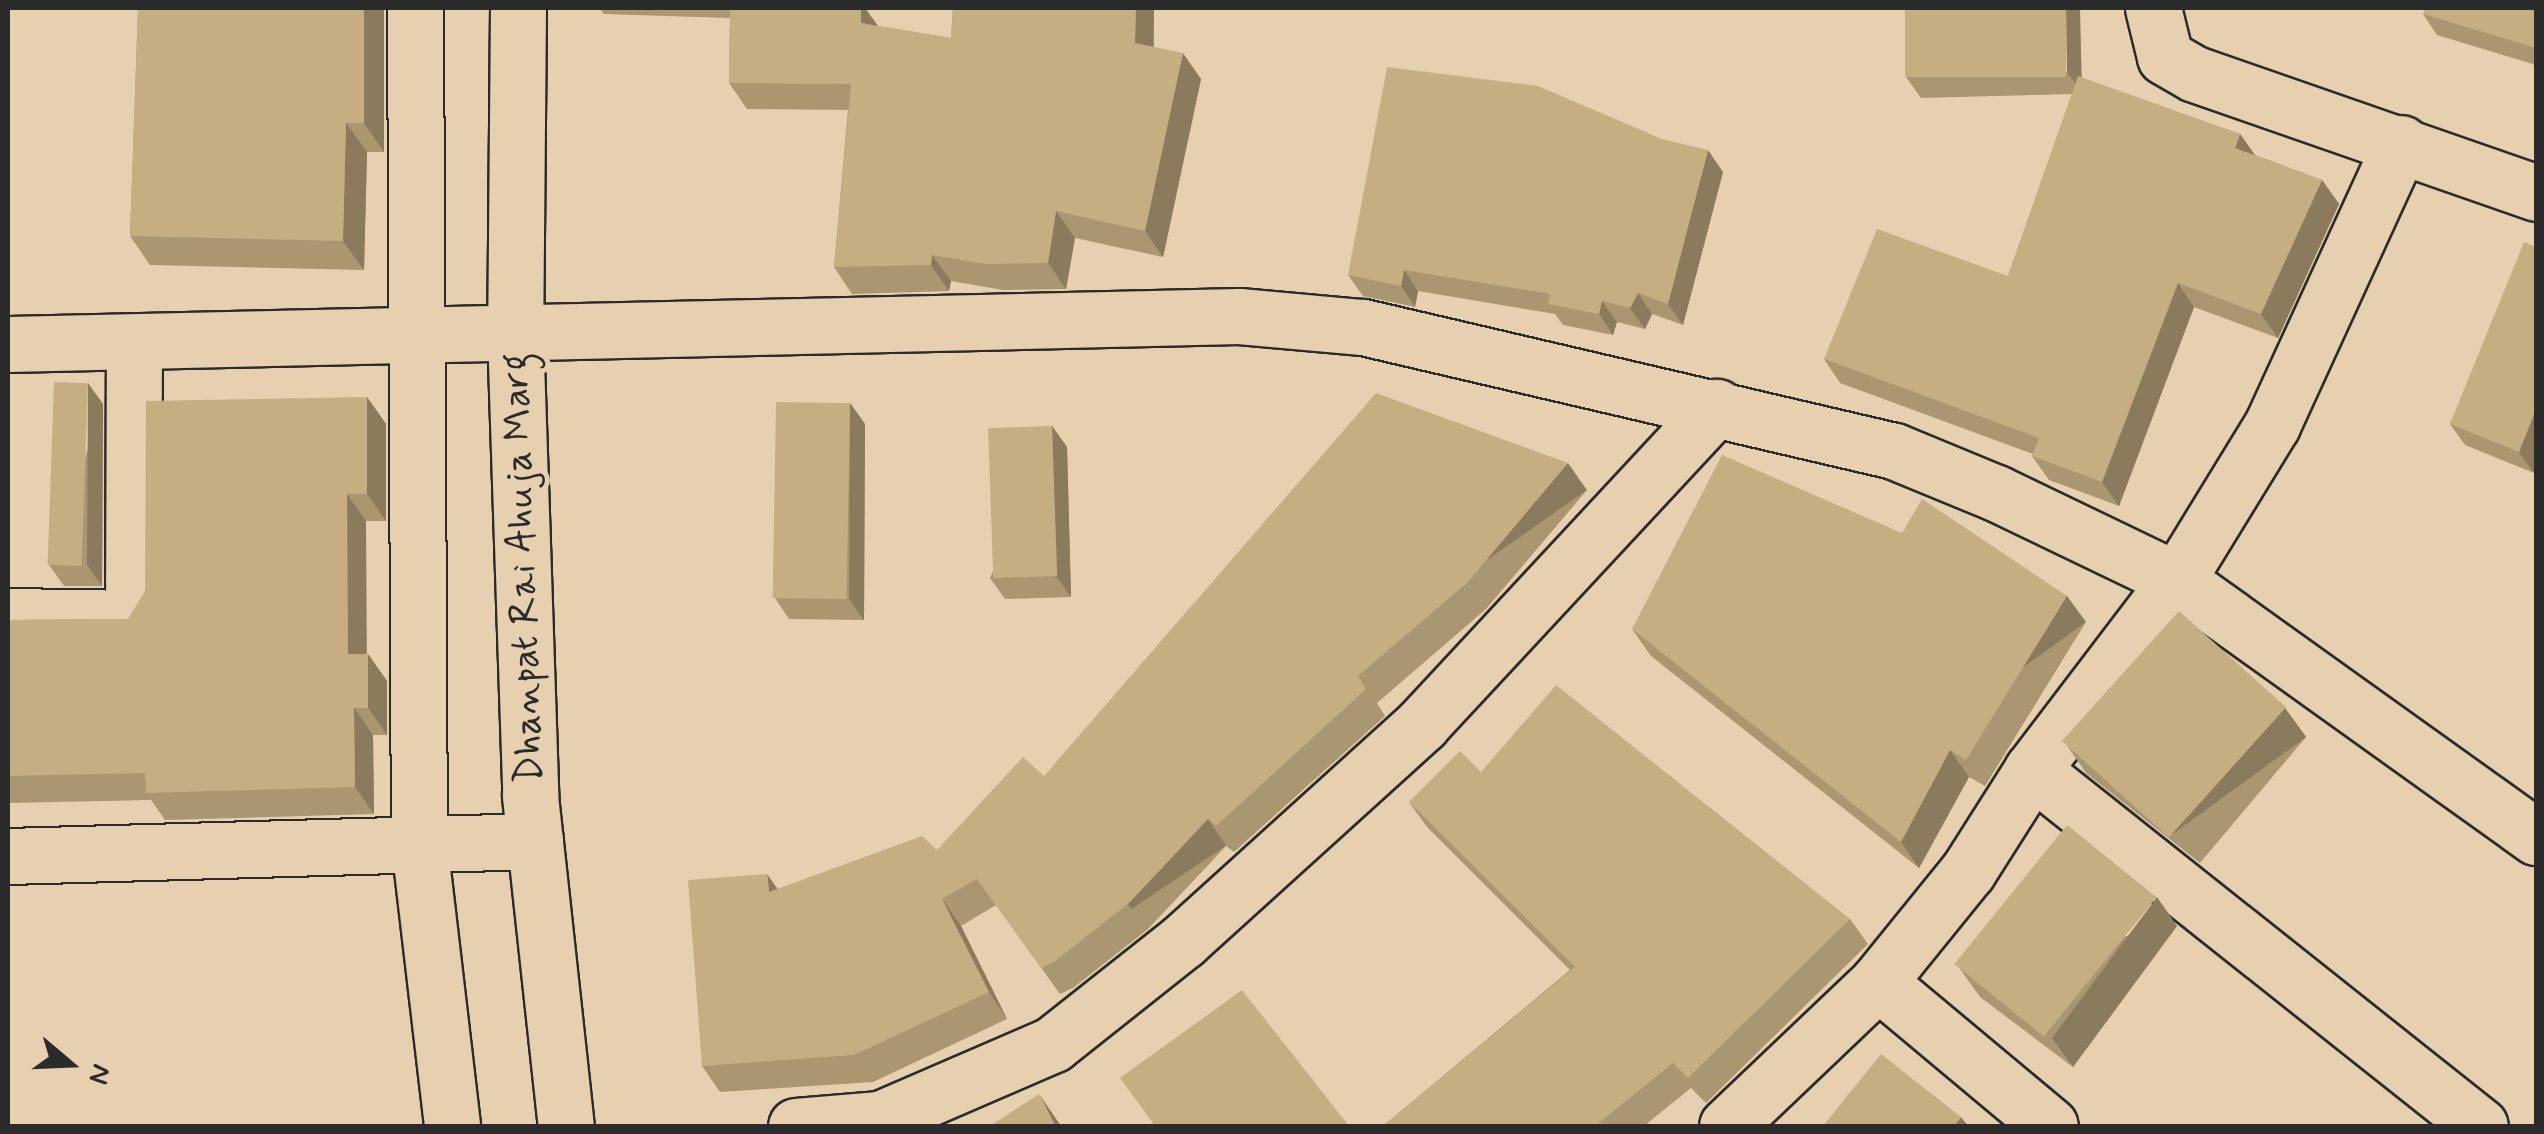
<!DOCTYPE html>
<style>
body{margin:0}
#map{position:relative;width:2544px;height:1134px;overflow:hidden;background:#e7d0b0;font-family:Mynerve,sans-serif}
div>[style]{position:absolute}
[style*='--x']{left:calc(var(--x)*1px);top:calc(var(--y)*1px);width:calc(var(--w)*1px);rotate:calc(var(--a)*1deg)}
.roads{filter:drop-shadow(2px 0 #2b2b2b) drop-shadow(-2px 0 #2b2b2b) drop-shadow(0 2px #2b2b2b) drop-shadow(0 -2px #2b2b2b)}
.street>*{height:55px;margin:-27.5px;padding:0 27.5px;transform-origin:27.5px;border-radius:27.5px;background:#e7d0b0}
.wall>*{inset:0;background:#aa9671}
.shaded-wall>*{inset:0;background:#8b7a5c;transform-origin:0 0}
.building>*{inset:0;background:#c6ae83;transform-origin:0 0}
span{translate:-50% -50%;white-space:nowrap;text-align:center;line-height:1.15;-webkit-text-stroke:10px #e7d0b0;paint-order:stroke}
.street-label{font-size:40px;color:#2b2b2b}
.frame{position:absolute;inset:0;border:10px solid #2b2b2b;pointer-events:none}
.north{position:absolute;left:20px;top:1014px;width:100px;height:100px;-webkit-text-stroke:8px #e7d0b0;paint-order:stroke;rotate:109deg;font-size:28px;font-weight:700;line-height:40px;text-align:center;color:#2b2b2b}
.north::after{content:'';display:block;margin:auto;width:35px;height:45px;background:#2b2b2b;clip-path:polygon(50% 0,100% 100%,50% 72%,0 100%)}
</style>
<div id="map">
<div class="roads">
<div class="street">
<div style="--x:415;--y:8;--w:836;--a:89.73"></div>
<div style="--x:419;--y:844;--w:284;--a:83.3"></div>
<div style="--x:518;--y:8;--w:324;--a:90.5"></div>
<div style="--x:515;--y:332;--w:464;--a:88.1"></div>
<div style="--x:530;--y:796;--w:332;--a:83.8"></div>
<div style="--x:2153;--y:8;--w:50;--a:76.2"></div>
<div style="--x:2165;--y:57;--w:34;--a:30"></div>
<div style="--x:2195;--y:74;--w:361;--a:19.2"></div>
<div style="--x:8;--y:344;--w:1231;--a:-1.3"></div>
<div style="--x:1239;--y:316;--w:124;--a:5.1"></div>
<div style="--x:1363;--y:327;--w:545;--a:13.14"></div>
<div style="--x:1894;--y:451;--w:110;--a:22.4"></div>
<div style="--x:1996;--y:493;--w:201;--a:25.7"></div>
<div style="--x:2177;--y:580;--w:442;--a:35.6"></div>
<div style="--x:8;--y:616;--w:125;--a:0.9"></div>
<div style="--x:133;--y:618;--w:276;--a:-89.8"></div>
<div style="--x:2032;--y:770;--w:572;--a:38.47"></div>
<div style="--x:8;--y:856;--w:527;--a:-1.63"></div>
<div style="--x:1878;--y:982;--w:224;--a:39.9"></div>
<div style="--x:796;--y:1126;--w:84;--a:-4.8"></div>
<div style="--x:880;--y:1119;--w:189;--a:-23.4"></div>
<div style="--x:1053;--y:1044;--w:166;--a:-38.4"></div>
<div style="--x:1183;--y:941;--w:323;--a:-42.2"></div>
<div style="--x:1422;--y:724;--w:433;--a:-47.1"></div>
<div style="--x:1727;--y:1126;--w:209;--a:-43.6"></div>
<div style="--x:1878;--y:982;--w:143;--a:-51"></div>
<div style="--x:1968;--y:871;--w:120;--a:-57.6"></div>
<div style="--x:2032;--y:770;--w:239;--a:-52.7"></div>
<div style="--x:2177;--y:580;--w:182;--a:-58.5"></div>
<div style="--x:2272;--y:425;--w:310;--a:-65.4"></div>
</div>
</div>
<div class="wall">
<div style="clip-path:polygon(138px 8px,384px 8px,384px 152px,367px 152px,364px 270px,150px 265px,130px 236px)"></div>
<div style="clip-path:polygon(599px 8px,865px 8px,878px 26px,951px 38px,953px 8px,1154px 8px,1154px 47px,1201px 79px,1163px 257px,1075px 238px,1066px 289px,1003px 290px,951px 281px,949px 291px,852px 294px,834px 267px,848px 110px,747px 109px,729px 83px,730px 18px,604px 14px)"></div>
<div style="clip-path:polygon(1905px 8px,2082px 78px,2240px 134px,2255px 155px,2322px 180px,2339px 204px,2278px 338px,2194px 307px,2119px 506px,2049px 480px,2032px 456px,2033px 454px,1840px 383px,1824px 359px,2008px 276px,2072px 94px,1921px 98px,1906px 77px)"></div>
<div style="clip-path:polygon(2536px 8px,2536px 65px,2437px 35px,2423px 14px)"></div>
<div style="clip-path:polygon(1723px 172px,1683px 325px,1652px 314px,1645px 329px,1617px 322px,1613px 335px,1563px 325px,1555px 314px,1418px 291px,1415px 307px,1363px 296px,1348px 275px)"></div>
<div style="clip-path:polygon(2536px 247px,2534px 473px,2465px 445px,2450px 424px)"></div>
<div style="clip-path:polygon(367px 397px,386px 424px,386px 521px,366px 521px,366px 654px,368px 654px,387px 681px,387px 735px,373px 735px,374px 814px,165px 820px,151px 800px,8px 803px,8px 620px,128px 619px)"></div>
<div style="clip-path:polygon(850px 403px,865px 424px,864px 620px,789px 619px,775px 598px)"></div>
<div style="clip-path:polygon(103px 404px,102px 586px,64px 586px,49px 565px)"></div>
<div style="clip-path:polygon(1052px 426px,1067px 447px,1071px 597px,1005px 599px,990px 578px)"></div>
<div style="clip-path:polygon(1587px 490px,1486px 609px,1377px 703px,1385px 716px,1234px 852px,1226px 846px,1148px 929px,1073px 988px,1060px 994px,996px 905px,961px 926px,1007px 1019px,873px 1082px,720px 1092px,702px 1066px,778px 889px,937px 850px,1044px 776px)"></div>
<div style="clip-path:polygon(1902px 533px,2067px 596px,2086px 622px,1985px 786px,1969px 777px,1919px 868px,1651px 656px,1632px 629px)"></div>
<div style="clip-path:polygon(2285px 708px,2306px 737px,2200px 863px,2086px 773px,2066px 744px)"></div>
<div style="clip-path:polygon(1481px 772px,1850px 919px,1868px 944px,1706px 1103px,1691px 1088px,1644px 1126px,1383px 1126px,1570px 970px,1427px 827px,1409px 802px)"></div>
<div style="clip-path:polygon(2177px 926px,2073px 1067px,1980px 997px,1960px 969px)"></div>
</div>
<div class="shaded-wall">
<div style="clip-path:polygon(364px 8px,384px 8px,384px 152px,364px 123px)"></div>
<div style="clip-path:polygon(861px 8px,865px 8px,880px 29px,861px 23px)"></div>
<div style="clip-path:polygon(1136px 8px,1154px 8px,1153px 69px,1135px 43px)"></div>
<div style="clip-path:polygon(2066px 8px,2080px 8px,2082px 93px,2067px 72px)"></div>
<div style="clip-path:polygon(1183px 53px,1201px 79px,1163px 257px,1145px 231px)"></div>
<div style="clip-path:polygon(346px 123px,367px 152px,364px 270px,343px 241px)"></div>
<div style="clip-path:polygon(2240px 134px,2257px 158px,2235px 148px)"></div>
<div style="clip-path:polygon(1708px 150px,1723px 172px,1683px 325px,1668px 304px)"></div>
<div style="clip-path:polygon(2322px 180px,2339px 204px,2278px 338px,2261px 314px)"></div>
<div style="clip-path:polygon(1056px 211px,1075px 238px,1066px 289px,1048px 263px)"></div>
<div style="clip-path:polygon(932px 255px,951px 281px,949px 291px,931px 265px)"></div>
<div style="clip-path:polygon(1404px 270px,1418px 291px,1415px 307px,1401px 286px)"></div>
<div style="clip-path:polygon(2178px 283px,2194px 307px,2119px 506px,2102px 482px)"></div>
<div style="clip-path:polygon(1638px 293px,1652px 314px,1645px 329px,1630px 308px)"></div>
<div style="clip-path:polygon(1602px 301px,1617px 322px,1613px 335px,1599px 314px)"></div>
<div style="clip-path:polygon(88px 383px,103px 404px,102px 586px,87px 565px)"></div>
<div style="clip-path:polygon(367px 397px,386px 424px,386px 521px,367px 494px)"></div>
<div style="clip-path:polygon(850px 403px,865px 424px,864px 620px,849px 599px)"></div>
<div style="clip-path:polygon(2536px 409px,2536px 466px,2534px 473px,2519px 452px)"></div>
<div style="clip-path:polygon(1052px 426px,1067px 447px,1071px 597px,1056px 576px)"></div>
<div style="left:1568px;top:463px;width:33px;height:155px;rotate:55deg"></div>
<div style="clip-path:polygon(347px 494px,366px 521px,367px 681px,348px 654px)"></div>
<div style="left:2067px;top:596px;width:32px;height:193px;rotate:54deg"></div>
<div style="clip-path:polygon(368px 654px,387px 681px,387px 735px,368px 708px)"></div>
<div style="clip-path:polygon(354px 708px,373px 735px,374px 814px,355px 787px)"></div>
<div style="left:2285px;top:708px;width:36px;height:165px;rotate:54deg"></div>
<div style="clip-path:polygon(1950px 750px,1969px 777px,1919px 868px,1901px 842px)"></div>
<div style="left:1208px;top:819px;width:32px;height:114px;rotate:56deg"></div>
<div style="clip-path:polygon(767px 874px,786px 901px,769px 892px)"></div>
<div style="clip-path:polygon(2157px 897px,2177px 926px,2073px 1067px,2052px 1038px)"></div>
<div style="clip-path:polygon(942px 899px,961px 926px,1007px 1019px,989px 992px)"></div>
<div style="clip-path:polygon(1039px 1094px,1059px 1123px,1061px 1126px,1055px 1126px)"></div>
<div style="clip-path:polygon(1961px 1117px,1968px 1126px,1954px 1126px)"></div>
</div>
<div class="building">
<div style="clip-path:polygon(138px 8px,364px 8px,364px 123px,346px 123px,343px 241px,130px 236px)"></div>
<div style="clip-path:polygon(730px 8px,861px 8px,861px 23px,951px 38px,953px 8px,1136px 8px,1135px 43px,1183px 53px,1145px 231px,1056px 211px,1048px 263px,985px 264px,932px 255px,931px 265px,834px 267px,851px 84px,729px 83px)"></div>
<div style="left:1905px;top:8px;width:161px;height:69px"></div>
<div style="clip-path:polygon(2425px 8px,2536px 8px,2536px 48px,2423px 14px)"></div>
<div style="clip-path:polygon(1387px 67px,1538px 86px,1662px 139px,1708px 150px,1668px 304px,1638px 293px,1630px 308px,1602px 301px,1599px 314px,1548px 304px,1550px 294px,1404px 270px,1401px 286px,1348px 275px)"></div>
<div style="clip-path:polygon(2078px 76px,2240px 134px,2235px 148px,2322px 180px,2261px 314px,2178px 283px,2102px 482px,2032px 456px,2039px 438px,1824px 359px,1877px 229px,2008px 276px)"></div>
<div style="clip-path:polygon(2524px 242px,2536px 247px,2536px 409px,2519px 452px,2450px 424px)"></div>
<div style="left:54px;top:382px;width:34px;height:183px;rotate:2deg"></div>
<div style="clip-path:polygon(1376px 393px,1568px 463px,1468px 582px,1358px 676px,1366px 689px,1216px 826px,1208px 819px,1130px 902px,1054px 962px,1041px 968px,977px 879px,942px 899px,989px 992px,854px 1055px,702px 1066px,688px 880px,767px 874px,769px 892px,922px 836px,937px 850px,1023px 757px,1044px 776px)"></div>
<div style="clip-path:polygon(367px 397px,367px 494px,347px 494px,348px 654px,368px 654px,368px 708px,354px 708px,355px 787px,146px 793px,145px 773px,8px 776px,8px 620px,128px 619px,145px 591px,146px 401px)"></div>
<div style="left:776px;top:402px;width:74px;height:196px;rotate:1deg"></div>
<div style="left:1052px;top:426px;width:150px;height:64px;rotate:88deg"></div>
<div style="clip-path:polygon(1722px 455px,1902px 533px,1922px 499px,2067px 596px,1966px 760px,1950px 750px,1901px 842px,1632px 629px)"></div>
<div style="left:2179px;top:611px;width:144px;height:175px;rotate:42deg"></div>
<div style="clip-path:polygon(1556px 685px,1850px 919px,1688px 1078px,1673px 1063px,1595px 1126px,1383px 1126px,1575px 967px,1409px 802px,1460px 751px,1481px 772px)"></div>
<div style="left:2067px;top:825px;width:115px;height:179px;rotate:39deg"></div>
<div style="clip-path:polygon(1242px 990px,1349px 1126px,1155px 1126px,1120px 1078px)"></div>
<div style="clip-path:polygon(1881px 1054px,1961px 1117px,1954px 1126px,1823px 1126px)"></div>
<div style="clip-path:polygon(1039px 1094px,1055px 1126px,990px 1126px)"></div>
</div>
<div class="street-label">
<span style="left:523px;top:568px;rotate:-92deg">Dhanpat Rai Ahuja Marg</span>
</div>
<div class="frame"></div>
<div class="north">N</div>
</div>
